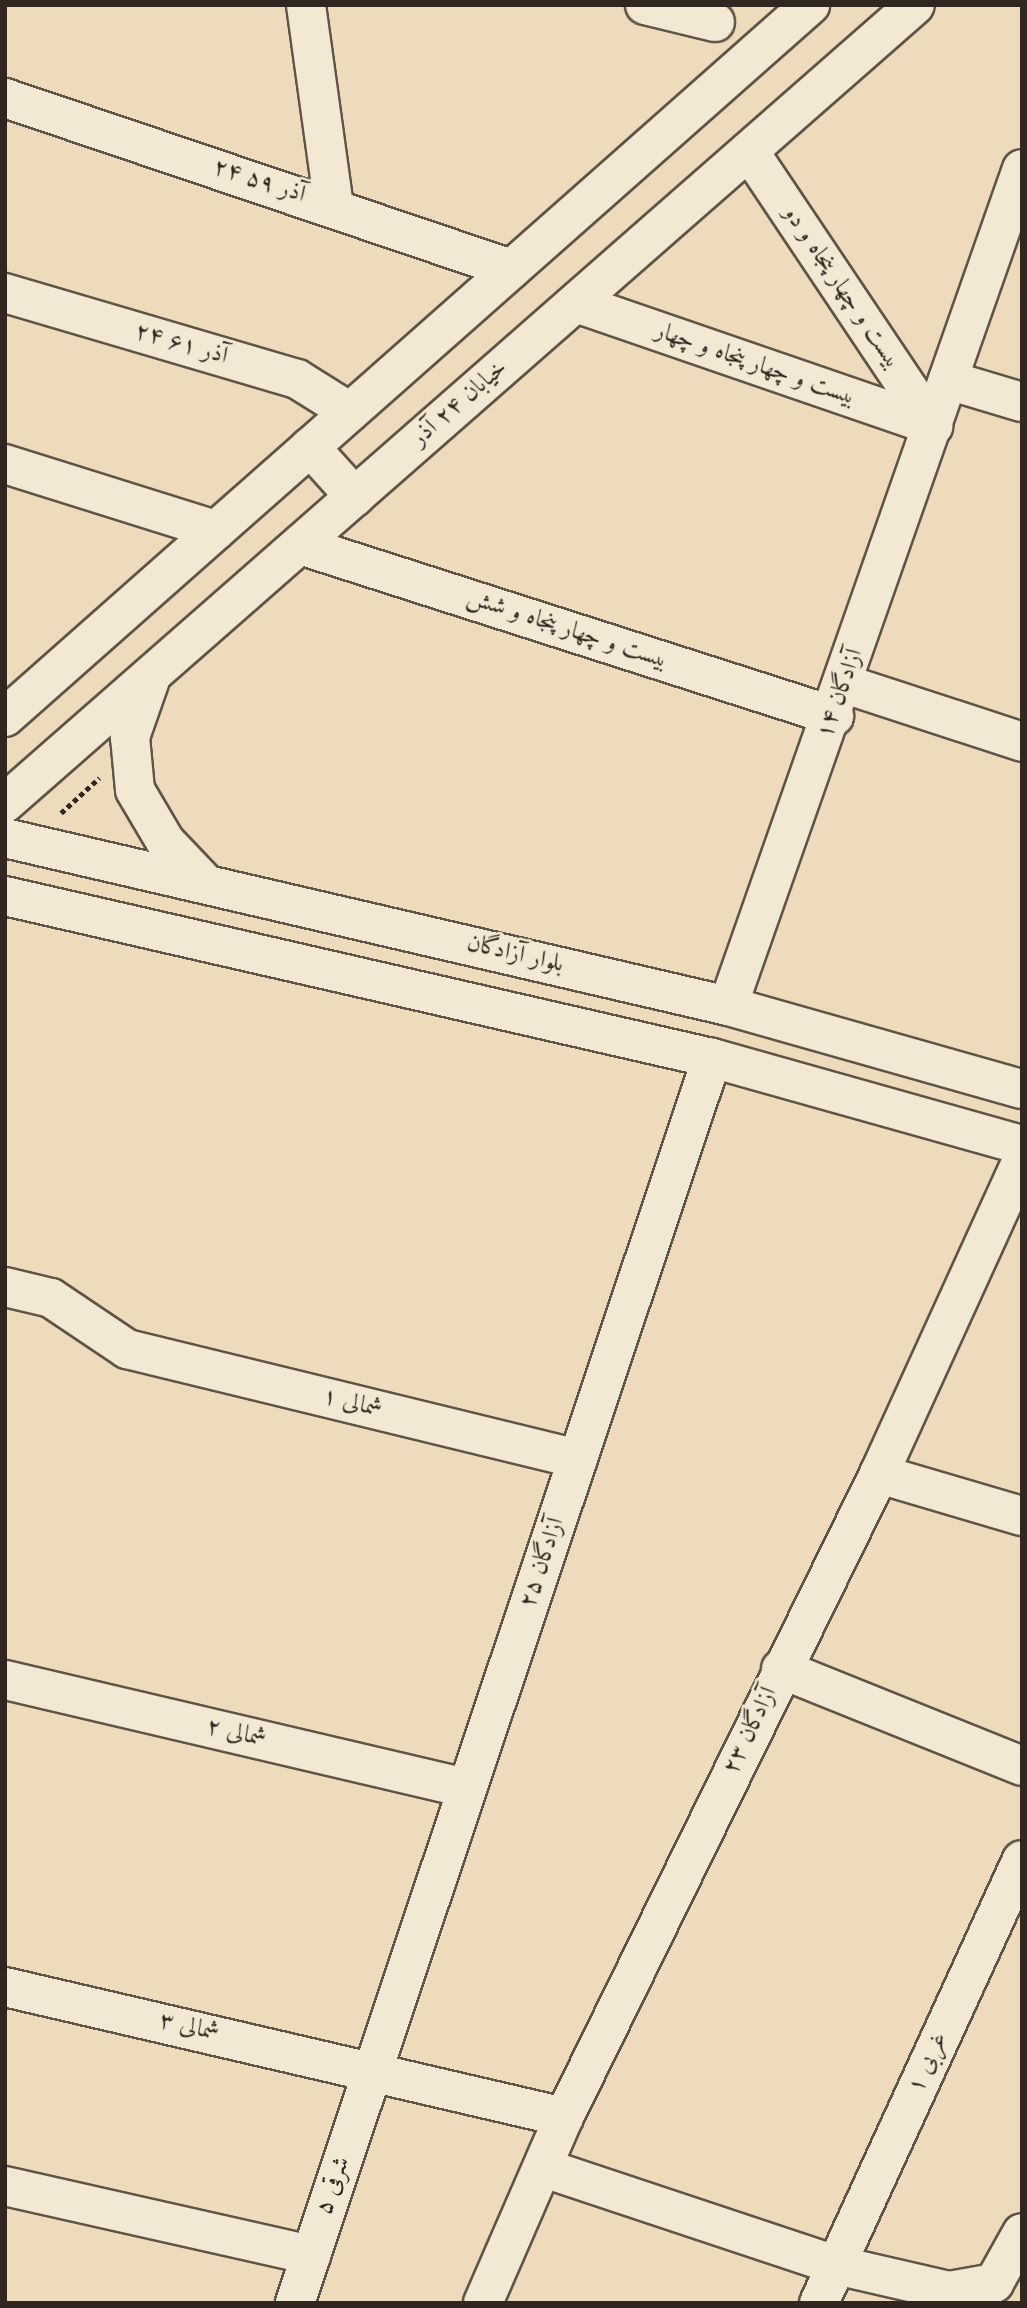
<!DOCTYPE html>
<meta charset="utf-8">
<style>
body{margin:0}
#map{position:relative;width:1027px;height:2308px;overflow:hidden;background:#eddbbb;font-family:"Old Standard TT",Amiri,serif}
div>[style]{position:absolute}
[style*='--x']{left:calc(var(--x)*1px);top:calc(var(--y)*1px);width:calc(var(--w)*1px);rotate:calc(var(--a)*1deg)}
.path>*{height:4.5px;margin-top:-2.25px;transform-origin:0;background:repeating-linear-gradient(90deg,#312620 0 5px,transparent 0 8.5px)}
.roads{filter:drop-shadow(2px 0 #605347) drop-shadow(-2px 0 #605347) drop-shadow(0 2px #605347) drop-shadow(0 -2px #605347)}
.street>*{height:38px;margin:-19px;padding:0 19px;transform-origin:19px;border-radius:19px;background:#f3e8d3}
.secondary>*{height:38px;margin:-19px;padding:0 19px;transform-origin:19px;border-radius:19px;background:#f3e8d3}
span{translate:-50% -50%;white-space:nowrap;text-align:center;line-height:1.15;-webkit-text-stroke:5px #f3e8d3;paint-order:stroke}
.street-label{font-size:24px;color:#312620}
.frame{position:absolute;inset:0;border:7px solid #312620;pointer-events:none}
</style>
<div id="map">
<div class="path">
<div style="--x:61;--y:813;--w:52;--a:-42.6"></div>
</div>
<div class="roads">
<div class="street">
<div style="--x:306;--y:5;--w:204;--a:82.1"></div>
<div style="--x:645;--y:5;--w:72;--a:13.7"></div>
<div style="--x:5;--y:98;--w:534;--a:18.67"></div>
<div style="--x:749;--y:151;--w:331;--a:56.2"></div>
<div style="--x:5;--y:293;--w:304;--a:16.4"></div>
<div style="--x:297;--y:379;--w:62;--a:31.9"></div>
<div style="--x:576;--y:303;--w:378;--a:19"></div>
<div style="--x:948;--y:380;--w:77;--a:16.6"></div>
<div style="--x:5;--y:464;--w:221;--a:17.4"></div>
<div style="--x:300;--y:545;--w:561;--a:17.76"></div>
<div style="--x:845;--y:684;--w:186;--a:18.1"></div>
<div style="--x:728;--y:1006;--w:887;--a:-70.65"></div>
<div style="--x:5;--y:1287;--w:47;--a:13.4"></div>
<div style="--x:51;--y:1298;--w:92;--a:33.9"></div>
<div style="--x:127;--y:1349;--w:464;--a:13.7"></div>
<div style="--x:879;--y:1474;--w:149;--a:16.4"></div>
<div style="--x:781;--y:1669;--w:260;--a:21.9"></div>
<div style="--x:5;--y:1680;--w:474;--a:13.2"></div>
<div style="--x:5;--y:1987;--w:574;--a:13.09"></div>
<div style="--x:544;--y:2168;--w:308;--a:18.4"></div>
<div style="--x:836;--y:2265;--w:116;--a:13"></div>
<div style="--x:949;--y:2291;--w:46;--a:-10.1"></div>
<div style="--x:994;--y:2283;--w:57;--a:-60.8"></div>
<div style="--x:5;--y:2186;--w:314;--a:12.7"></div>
<div style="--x:483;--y:2303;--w:203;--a:-66.5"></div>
<div style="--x:564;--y:2117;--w:716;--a:-63.9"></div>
<div style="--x:879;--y:1474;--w:345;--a:-65.5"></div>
<div style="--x:819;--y:2303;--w:487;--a:-65.4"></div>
</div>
<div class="secondary">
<div style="--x:310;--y:447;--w:67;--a:48"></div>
<div style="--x:151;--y:677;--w:64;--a:109.3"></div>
<div style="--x:130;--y:737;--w:53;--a:84.6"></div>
<div style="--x:135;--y:790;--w:59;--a:59.5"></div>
<div style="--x:165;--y:841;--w:57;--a:46.4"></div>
<div style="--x:5;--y:717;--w:1075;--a:-41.49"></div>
<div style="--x:5;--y:803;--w:1210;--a:-41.25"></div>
<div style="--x:5;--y:838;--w:742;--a:13.08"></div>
<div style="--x:728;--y:1006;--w:305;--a:15.8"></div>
<div style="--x:5;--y:896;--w:725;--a:12.91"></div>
<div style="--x:712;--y:1058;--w:322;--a:15.7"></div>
<div style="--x:295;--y:2303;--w:1313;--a:-71.48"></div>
</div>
</div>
<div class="street-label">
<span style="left:259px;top:182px;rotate:18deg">۲۴ آذر ۵۹</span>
<span style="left:841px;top:288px;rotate:56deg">بیست و چهار پنجاه و دو</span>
<span style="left:181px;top:345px;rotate:16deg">۲۴ آذر ۶۱</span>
<span style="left:755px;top:365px;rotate:19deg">بیست و چهار پنجاه و چهار</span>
<span style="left:460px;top:404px;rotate:-41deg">خیابان ۲۴ آذر</span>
<span style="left:567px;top:630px;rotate:18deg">بیست و چهار پنجاه و شش</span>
<span style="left:841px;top:694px;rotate:-70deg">آزادگان ۱۴</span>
<span style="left:515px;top:955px;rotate:13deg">بلوار آزادگان</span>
<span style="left:352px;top:1404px;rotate:14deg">۱ شمالی</span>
<span style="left:543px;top:1563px;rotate:-71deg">آزادگان ۲۵</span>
<span style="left:751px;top:1731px;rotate:-64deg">آزادگان ۲۳</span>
<span style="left:236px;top:1734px;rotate:13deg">۲ شمالی</span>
<span style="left:189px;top:2028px;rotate:13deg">۳ شمالی</span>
<span style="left:929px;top:2063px;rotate:-65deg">۱ غربی</span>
<span style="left:334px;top:2186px;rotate:-71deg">شرقی ۵</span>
</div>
<div class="frame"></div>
</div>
